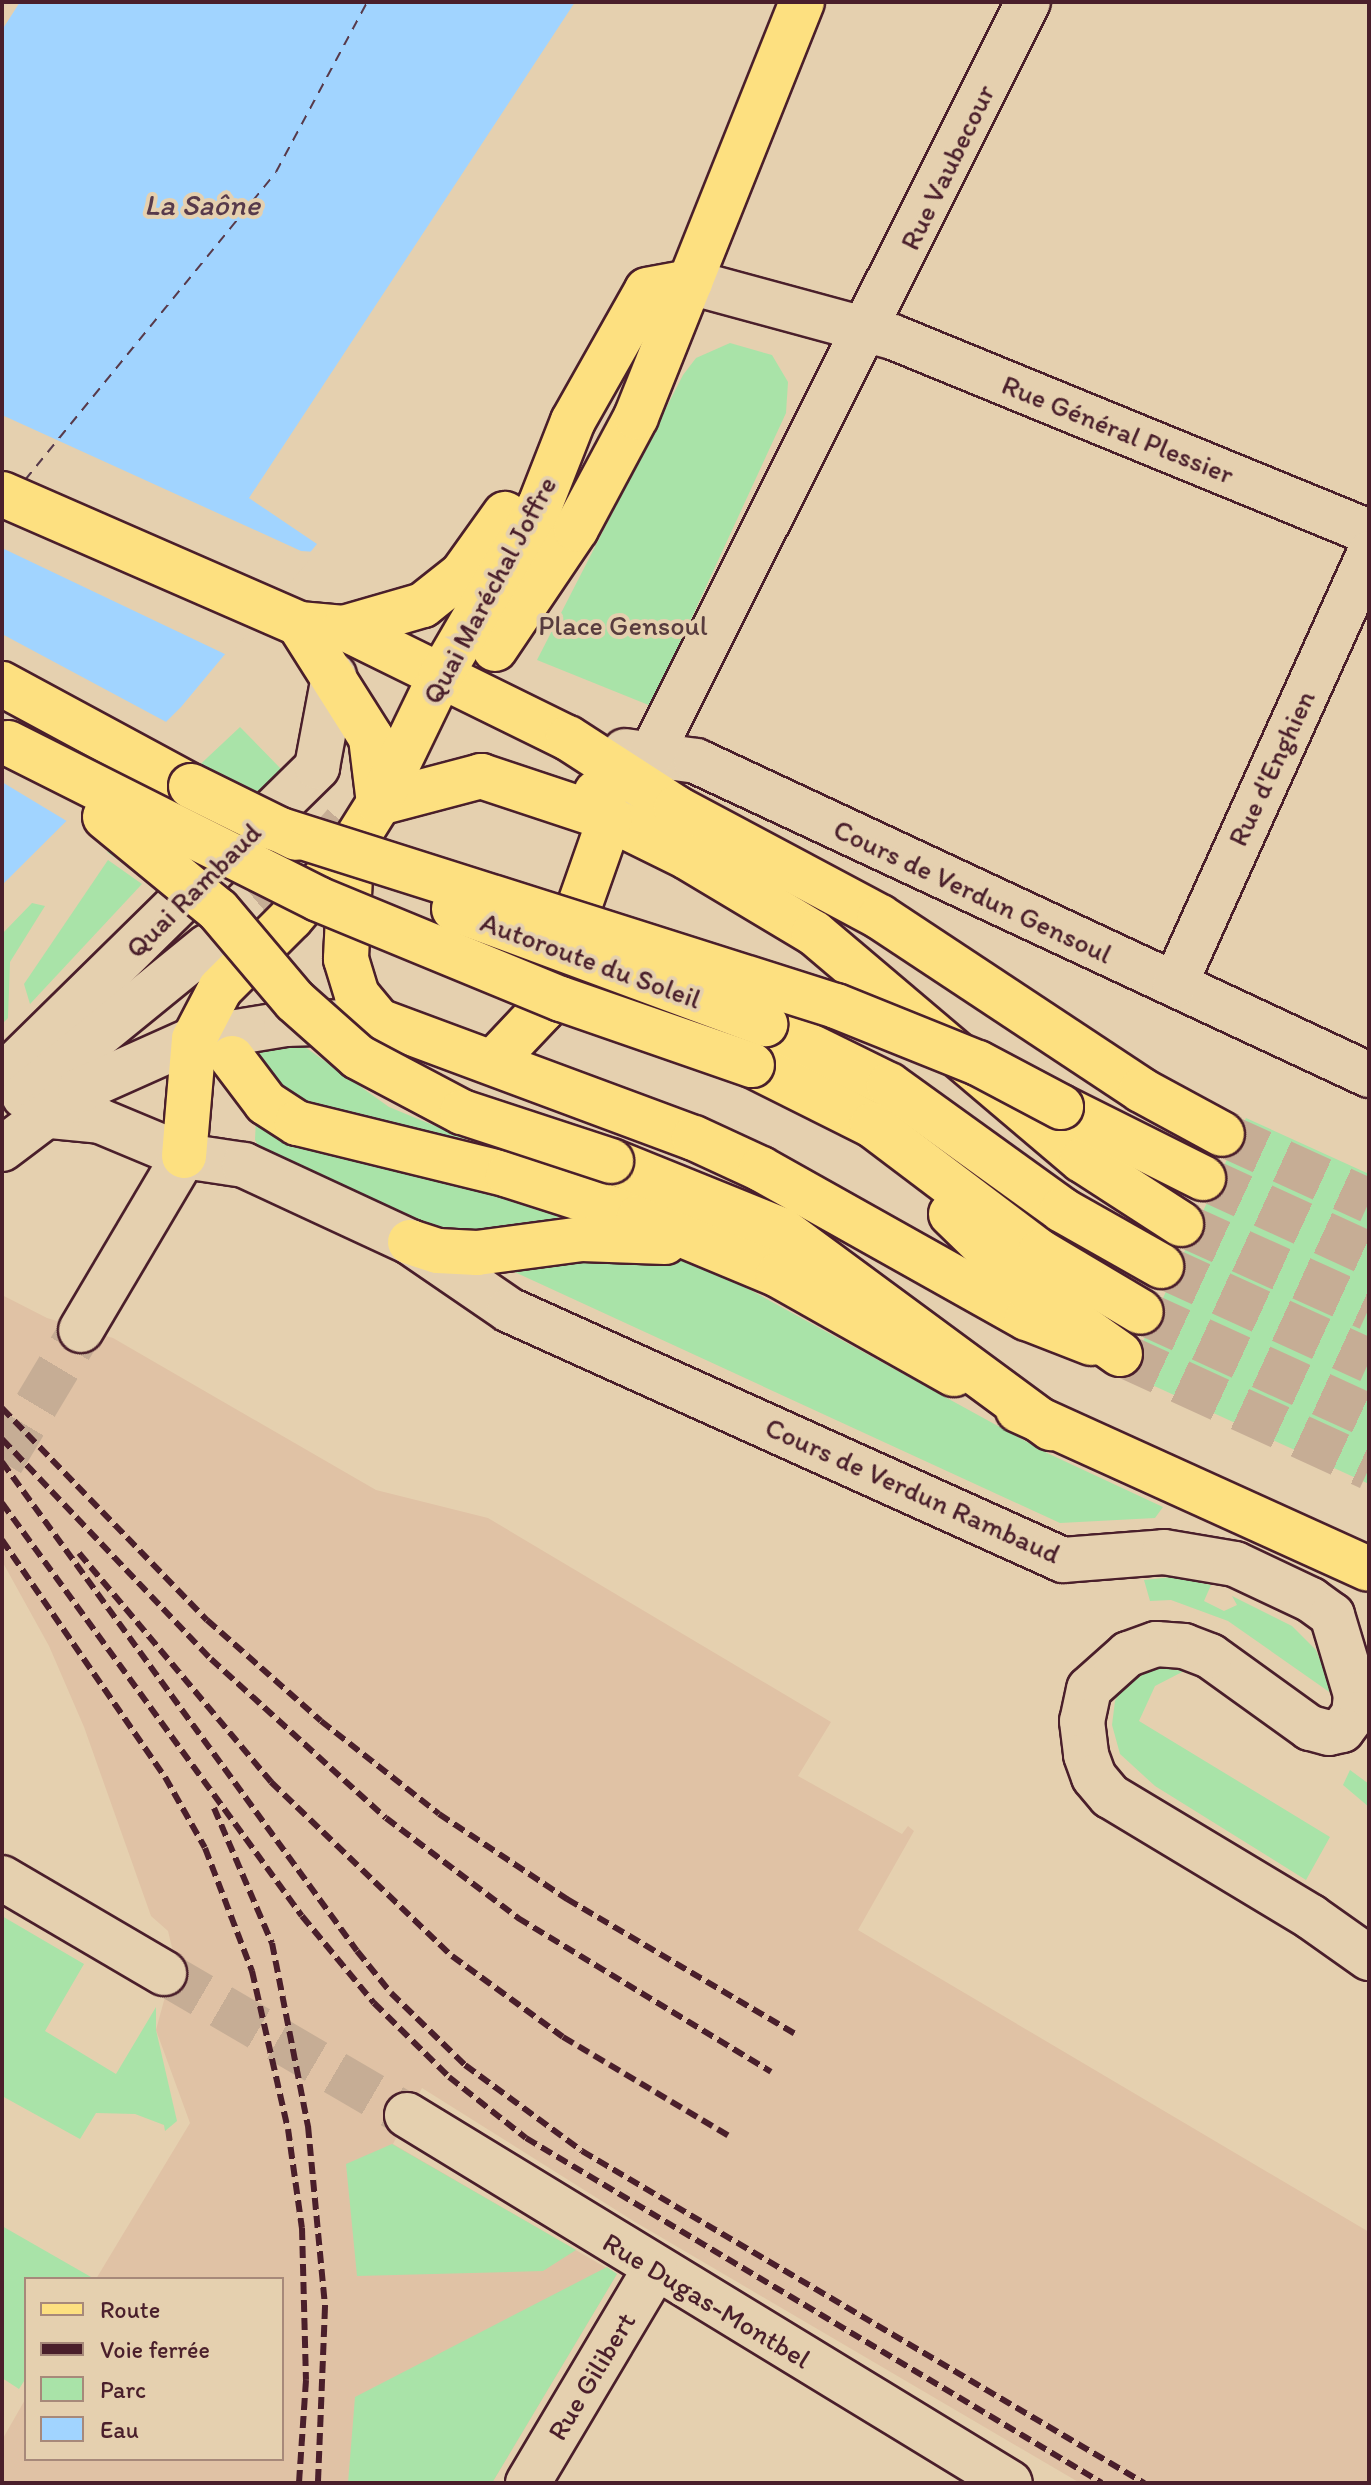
<!DOCTYPE html>
<meta charset="utf-8">
<style>
body{margin:0}
#map{position:relative;width:1371px;height:2485px;overflow:hidden;background:#e5d0af;font-family:Itim,sans-serif}
div>[style]{position:absolute}
[style*='--x']{left:calc(var(--x)*1px);top:calc(var(--y)*1px);width:calc(var(--w)*1px);rotate:calc(var(--a)*1deg)}
.built>*{inset:0;background:#e0c2a5}
.green>*{inset:0;background:#a9e3a8}
.water>*{inset:0;background:#a1d4ff}
.pier>*{inset:0;background:#e5d0af}
.ferry>*{height:2px;margin-top:-1px;transform-origin:0;background:repeating-linear-gradient(90deg,#573a4b 0 10px,transparent 0 18px)}
.minor-tunnel>*{height:44px;margin-top:-22px;transform-origin:0;background:repeating-linear-gradient(90deg,#c6ad95 0 44px,transparent 0 66px)}
.major-tunnel>*{height:44px;margin-top:-22px;transform-origin:0;background:repeating-linear-gradient(90deg,#c6ad95 0 44px,transparent 0 66px)}
.highway-tunnel>*{height:44px;margin-top:-22px;transform-origin:0;background:repeating-linear-gradient(90deg,#c6ad95 0 44px,transparent 0 66px)}
.roads{filter:drop-shadow(2px 0 #4a1f2b) drop-shadow(-2px 0 #4a1f2b) drop-shadow(0 2px #4a1f2b) drop-shadow(0 -2px #4a1f2b)}
.minor>*{height:44px;margin:-22px;padding:0 22px;transform-origin:22px;border-radius:22px;background:#e5d0af}
.major>*{height:44px;margin:-22px;padding:0 22px;transform-origin:22px;border-radius:22px;background:#fde080}
.highway>*{height:44px;margin:-22px;padding:0 22px;transform-origin:22px;border-radius:22px;background:#fde080}
.rail>*{height:6px;margin-top:-3px;transform-origin:0;background:repeating-linear-gradient(90deg,#4a1f2b 0 12px,transparent 0 18px)}
.bridges{filter:drop-shadow(2px 0 #4a1f2b) drop-shadow(-2px 0 #4a1f2b) drop-shadow(0 2px #4a1f2b) drop-shadow(0 -2px #4a1f2b)}
.highway-bridge>*{height:44px;margin:-22px;padding:0 22px;transform-origin:22px;border-radius:22px;background:#fde080}
span{translate:-50% -50%;white-space:nowrap;text-align:center;line-height:1.15;-webkit-text-stroke:8px #e5d0af;paint-order:stroke}
.street-label{font-size:28px;color:#4a1f2b}
.park-label{font-size:28px;color:#583c3e}
.water-label{font-size:30px;color:#573a4b;font-style:italic}
.frame{position:absolute;inset:0;border:4px solid #4a1f2b;pointer-events:none}
.legend{position:absolute;left:24px;top:2277px;width:260px;height:184px;box-sizing:border-box;background:#e5d0af;border:2px solid #a7897a;margin:0;padding:10px 14px;list-style:none;font-size:24px;color:#4a1f2b}
.legend li{display:flex;align-items:center;gap:16px;height:40px}
.legend b{width:40px;border:2px solid #a7897a}
</style>
<div id="map">
<div class="built">
<div style="clip-path:polygon(2px 1295px,47px 1318px,113px 1338px,376px 1490px,488px 1518px,831px 1722px,798px 1776px,902px 1834px,908px 1826px,914px 1831px,858px 1930px,1369px 2232px,1369px 2483px,1080px 2483px,635px 2222px,422px 2088px,393px 2144px,617px 2274px,492px 2483px,2px 2483px,2px 2440px,26px 2398px,26px 2459px,282px 2459px,282px 2279px,96px 2279px,190px 2123px,156px 2030px,175px 1960px,168px 1931px,151px 1916px,84px 1727px,49px 1646px,2px 1561px)"></div>
</div>
<div class="green">
<div style="clip-path:polygon(730px 343px,772px 355px,788px 382px,786px 413px,651px 706px,537px 660px,683px 375px,696px 358px)"></div>
<div style="clip-path:polygon(240px 727px,283px 771px,152px 884px,107px 852px)"></div>
<div style="clip-path:polygon(108px 860px,142px 884px,30px 1004px,24px 984px)"></div>
<div style="clip-path:polygon(32px 903px,45px 906px,10px 962px,8px 1018px,2px 1024px,2px 934px)"></div>
<div style="clip-path:polygon(298px 1042px,389px 1107px,469px 1140px,298px 1103px,269px 1080px,253px 1053px)"></div>
<div style="clip-path:polygon(256px 1118px,569px 1211px,537px 1229px,422px 1236px,264px 1156px,255px 1140px)"></div>
<div style="clip-path:polygon(1246px 1118px,1369px 1174px,1369px 1484px,1128px 1374px)"></div>
<div style="clip-path:polygon(650px 1251px,687px 1256px,712px 1269px,1047px 1453px,1163px 1507px,1155px 1518px,1060px 1523px,508px 1269px)"></div>
<div style="clip-path:polygon(1172px 1577px,1211px 1585px,1204px 1601px,1224px 1611px,1237px 1605px,1232px 1596px,1292px 1626px,1316px 1650px,1335px 1696px,1228px 1621px,1171px 1600px,1150px 1601px,1144px 1580px)"></div>
<div style="clip-path:polygon(1155px 1667px,1184px 1671px,1155px 1686px,1139px 1721px,1330px 1837px,1306px 1880px,1155px 1786px,1120px 1754px,1112px 1725px,1115px 1701px,1122px 1688px)"></div>
<div style="clip-path:polygon(1350px 1770px,1369px 1784px,1369px 1807px,1343px 1785px)"></div>
<div style="clip-path:polygon(2px 1916px,84px 1964px,45px 2031px,116px 2074px,156px 2007px,156px 2030px,177px 2121px,165px 2131px,164px 2125px,135px 2114px,96px 2113px,80px 2139px,2px 2096px)"></div>
<div style="clip-path:polygon(392px 2144px,576px 2250px,543px 2271px,357px 2276px,346px 2164px)"></div>
<div style="clip-path:polygon(2px 2226px,91px 2277px,26px 2279px,26px 2378px,19px 2389px,2px 2378px)"></div>
<div style="clip-path:polygon(607px 2267px,617px 2274px,492px 2483px,348px 2483px,355px 2397px)"></div>
</div>
<div class="water">
<div style="clip-path:polygon(20px 2px,575px 2px,249px 498px,317px 544px,181px 707px,2px 885px,2px 30px)"></div>
</div>
<div class="pier">
<div style="clip-path:polygon(2px 415px,301px 551px,316px 552px,229px 656px,2px 548px)"></div>
<div style="clip-path:polygon(2px 634px,170px 724px,70px 823px,2px 782px)"></div>
</div>
<div class="ferry">
<div style="--x:25;--y:480;--w:397;--a:-50.8"></div>
<div style="--x:276;--y:172;--w:193;--a:-61.8"></div>
</div>
<div class="minor-tunnel">
<div style="--x:2;--y:1462;--w:154;--a:-59.1"></div>
<div style="--x:164;--y:1973;--w:281;--a:30.3"></div>
</div>
<div class="major-tunnel">
<div style="--x:208;--y:946;--w:139;--a:-39.8"></div>
<div style="--x:315;--y:857;--w:53;--a:-48.8"></div>
<div style="--x:1222;--y:1134;--w:162;--a:24.5"></div>
<div style="--x:1181;--y:1224;--w:206;--a:24.3"></div>
<div style="--x:1120;--y:1354;--w:274;--a:24.6"></div>
</div>
<div class="highway-tunnel">
<div style="--x:1203;--y:1178;--w:183;--a:24.6"></div>
<div style="--x:1161;--y:1266;--w:229;--a:24.5"></div>
<div style="--x:1141;--y:1312;--w:251;--a:24.5"></div>
</div>
<div class="roads">
<div class="minor">
<div style="--x:690;--y:282;--w:210;--a:15.2"></div>
<div style="--x:893;--y:337;--w:514;--a:22.28"></div>
<div style="--x:625;--y:751;--w:72;--a:8"></div>
<div style="--x:696;--y:761;--w:743;--a:25.01"></div>
<div style="--x:615;--y:812;--w:65;--a:-57.5"></div>
<div style="--x:650;--y:757;--w:844;--a:-63.4"></div>
<div style="--x:1175;--y:984;--w:472;--a:-65.7"></div>
<div style="--x:2;--y:1077;--w:442;--a:-44.5"></div>
<div style="--x:317;--y:767;--w:93;--a:-79.4"></div>
<div style="--x:24;--y:1096;--w:237;--a:-39.2"></div>
<div style="--x:41;--y:1115;--w:59;--a:5.8"></div>
<div style="--x:100;--y:1121;--w:91;--a:22.6"></div>
<div style="--x:184;--y:1156;--w:61;--a:8.5"></div>
<div style="--x:244;--y:1165;--w:183;--a:24.9"></div>
<div style="--x:410;--y:1242;--w:120;--a:34.5"></div>
<div style="--x:509;--y:1310;--w:608;--a:24.29"></div>
<div style="--x:1063;--y:1560;--w:101;--a:-4.5"></div>
<div style="--x:1164;--y:1552;--w:72;--a:9.6"></div>
<div style="--x:1235;--y:1564;--w:84;--a:25.3"></div>
<div style="--x:1311;--y:1600;--w:26;--a:36"></div>
<div style="--x:1332;--y:1615;--w:84;--a:73.3"></div>
<div style="--x:1356;--y:1695;--w:19;--a:96"></div>
<div style="--x:1354;--y:1714;--w:20;--a:127"></div>
<div style="--x:1342;--y:1730;--w:13;--a:167"></div>
<div style="--x:1329;--y:1733;--w:20;--a:-165"></div>
<div style="--x:1310;--y:1728;--w:123;--a:-144.2"></div>
<div style="--x:1210;--y:1656;--w:28;--a:-159"></div>
<div style="--x:1184;--y:1646;--w:28;--a:-176"></div>
<div style="--x:1156;--y:1644;--w:30;--a:160"></div>
<div style="--x:1128;--y:1654;--w:52;--a:138.1"></div>
<div style="--x:1089;--y:1689;--w:33;--a:102"></div>
<div style="--x:1082;--y:1721;--w:34;--a:83"></div>
<div style="--x:1086;--y:1755;--w:23;--a:70"></div>
<div style="--x:1094;--y:1777;--w:25;--a:50"></div>
<div style="--x:1110;--y:1796;--w:235;--a:31"></div>
<div style="--x:1311;--y:1917;--w:71;--a:35.3"></div>
<div style="--x:2;--y:1149;--w:98;--a:-37.1"></div>
<div style="--x:80;--y:1090;--w:125;--a:-24.1"></div>
<div style="--x:194;--y:1039;--w:93;--a:-9.3"></div>
<div style="--x:286;--y:1024;--w:61;--a:-1.9"></div>
<div style="--x:81;--y:1330;--w:202;--a:-59.4"></div>
<div style="--x:2;--y:1878;--w:188;--a:30.4"></div>
<div style="--x:407;--y:2115;--w:706;--a:31.39"></div>
<div style="--x:528;--y:2483;--w:249;--a:-59.3"></div>
</div>
<div class="major">
<div style="--x:2;--y:494;--w:324;--a:23.6"></div>
<div style="--x:299;--y:624;--w:45;--a:5.1"></div>
<div style="--x:344;--y:628;--w:250;--a:26.2"></div>
<div style="--x:568;--y:738;--w:129;--a:32.9"></div>
<div style="--x:676;--y:808;--w:231;--a:28.1"></div>
<div style="--x:880;--y:917;--w:313;--a:33.5"></div>
<div style="--x:1141;--y:1090;--w:92;--a:28.5"></div>
<div style="--x:299;--y:624;--w:135;--a:57.7"></div>
<div style="--x:371;--y:738;--w:65;--a:83"></div>
<div style="--x:344;--y:628;--w:82;--a:-16.2"></div>
<div style="--x:423;--y:605;--w:50;--a:-38.5"></div>
<div style="--x:462;--y:574;--w:74;--a:-54.4"></div>
<div style="--x:495;--y:649;--w:145;--a:-56"></div>
<div style="--x:576;--y:529;--w:127;--a:-61.8"></div>
<div style="--x:636;--y:417;--w:447;--a:-68.2"></div>
<div style="--x:379;--y:803;--w:106;--a:-14.8"></div>
<div style="--x:481;--y:776;--w:136;--a:18.4"></div>
<div style="--x:610;--y:819;--w:86;--a:26.3"></div>
<div style="--x:687;--y:857;--w:148;--a:30.9"></div>
<div style="--x:814;--y:933;--w:351;--a:40.3"></div>
<div style="--x:1082;--y:1160;--w:118;--a:32.9"></div>
<div style="--x:350;--y:876;--w:83;--a:92.8"></div>
<div style="--x:346;--y:959;--w:38;--a:73"></div>
<div style="--x:357;--y:995;--w:34;--a:50"></div>
<div style="--x:379;--y:1021;--w:336;--a:20.4"></div>
<div style="--x:694;--y:1138;--w:74;--a:24.8"></div>
<div style="--x:761;--y:1169;--w:305;--a:29.3"></div>
<div style="--x:1027;--y:1318;--w:69;--a:21.3"></div>
<div style="--x:232;--y:1058;--w:56;--a:52.9"></div>
<div style="--x:266;--y:1103;--w:37;--a:33"></div>
<div style="--x:297;--y:1123;--w:217;--a:13.8"></div>
<div style="--x:508;--y:1175;--w:138;--a:17.8"></div>
<div style="--x:639;--y:1217;--w:151;--a:22.6"></div>
<div style="--x:778;--y:1275;--w:202;--a:29.4"></div>
<div style="--x:495;--y:1060;--w:70;--a:-46.7"></div>
<div style="--x:543;--y:1009;--w:201;--a:-70.6"></div>
<div style="--x:610;--y:819;--w:30;--a:-117"></div>
<div style="--x:184;--y:1156;--w:117;--a:-85.1"></div>
<div style="--x:194;--y:1039;--w:56;--a:-62.5"></div>
<div style="--x:220;--y:989;--w:100;--a:-45"></div>
<div style="--x:291;--y:918;--w:94;--a:-49.7"></div>
<div style="--x:352;--y:846;--w:51;--a:-57.9"></div>
<div style="--x:379;--y:803;--w:142;--a:-64.2"></div>
<div style="--x:441;--y:675;--w:197;--a:-59.8"></div>
<div style="--x:540;--y:505;--w:90;--a:-68.6"></div>
<div style="--x:573;--y:421;--w:150;--a:-60.5"></div>
<div style="--x:647;--y:290;--w:44;--a:-10.5"></div>
<div style="--x:410;--y:1242;--w:29;--a:18"></div>
<div style="--x:438;--y:1251;--w:39;--a:3"></div>
<div style="--x:477;--y:1253;--w:106;--a:-7.6"></div>
<div style="--x:582;--y:1239;--w:83;--a:2.1"></div>
<div style="--x:1018;--y:1410;--w:384;--a:24.4"></div>
</div>
<div class="highway">
<div style="--x:2;--y:684;--w:215;--a:28.4"></div>
<div style="--x:765;--y:1024;--w:138;--a:26.2"></div>
<div style="--x:889;--y:1085;--w:213;--a:35.8"></div>
<div style="--x:1062;--y:1210;--w:114;--a:29.5"></div>
<div style="--x:752;--y:1065;--w:134;--a:26.6"></div>
<div style="--x:872;--y:1125;--w:211;--a:37.1"></div>
<div style="--x:1040;--y:1252;--w:117;--a:30.7"></div>
<div style="--x:1061;--y:1107;--w:159;--a:26.6"></div>
<div style="--x:611;--y:1161;--w:184;--a:22"></div>
<div style="--x:782;--y:1230;--w:334;--a:36.4"></div>
<div style="--x:951;--y:1214;--w:106;--a:44.2"></div>
<div style="--x:1027;--y:1288;--w:114;--a:35.4"></div>
</div>
</div>
<div class="rail">
<div style="--x:2;--y:1408;--w:295;--a:46"></div>
<div style="--x:207;--y:1620;--w:152;--a:41.5"></div>
<div style="--x:321;--y:1721;--w:150;--a:38.2"></div>
<div style="--x:439;--y:1814;--w:154;--a:33.6"></div>
<div style="--x:567;--y:1899;--w:264;--a:30.6"></div>
<div style="--x:2;--y:1439;--w:303;--a:46.5"></div>
<div style="--x:211;--y:1659;--w:236;--a:42.3"></div>
<div style="--x:386;--y:1818;--w:166;--a:37.1"></div>
<div style="--x:518;--y:1918;--w:296;--a:31.3"></div>
<div style="--x:2;--y:1462;--w:604;--a:54.02"></div>
<div style="--x:357;--y:1951;--w:54;--a:51"></div>
<div style="--x:391;--y:1993;--w:103;--a:44.2"></div>
<div style="--x:465;--y:2065;--w:145;--a:36.3"></div>
<div style="--x:582;--y:2151;--w:653;--a:30.57"></div>
<div style="--x:2;--y:1503;--w:510;--a:54.01"></div>
<div style="--x:302;--y:1916;--w:113;--a:50.4"></div>
<div style="--x:374;--y:2003;--w:105;--a:44.6"></div>
<div style="--x:449;--y:2077;--w:98;--a:38.4"></div>
<div style="--x:526;--y:2138;--w:671;--a:30.92"></div>
<div style="--x:2;--y:1540;--w:288;--a:55.5"></div>
<div style="--x:165;--y:1777;--w:81;--a:60.6"></div>
<div style="--x:205;--y:1848;--w:132;--a:69.1"></div>
<div style="--x:252;--y:1971;--w:162;--a:77.2"></div>
<div style="--x:288;--y:2129;--w:100;--a:82"></div>
<div style="--x:302;--y:2228;--w:152;--a:88.5"></div>
<div style="--x:306;--y:2380;--w:103;--a:93.9"></div>
<div style="--x:79;--y:1553;--w:299;--a:50"></div>
<div style="--x:271;--y:1782;--w:251;--a:43.9"></div>
<div style="--x:452;--y:1956;--w:137;--a:36.1"></div>
<div style="--x:563;--y:2037;--w:196;--a:30.8"></div>
<div style="--x:214;--y:1808;--w:147;--a:66.8"></div>
<div style="--x:272;--y:1943;--w:187;--a:78.9"></div>
<div style="--x:308;--y:2126;--w:182;--a:84.6"></div>
<div style="--x:325;--y:2307;--w:176;--a:92.3"></div>
</div>
<div class="bridges">
<div class="highway-bridge">
<div style="--x:8;--y:743;--w:347;--a:26.7"></div>
<div style="--x:318;--y:899;--w:263;--a:22.4"></div>
<div style="--x:561;--y:999;--w:202;--a:19.1"></div>
<div style="--x:191;--y:786;--w:117;--a:26.3"></div>
<div style="--x:105;--y:817;--w:146;--a:39.5"></div>
<div style="--x:218;--y:910;--w:119;--a:49.8"></div>
<div style="--x:295;--y:1001;--w:84;--a:41.6"></div>
<div style="--x:358;--y:1057;--w:118;--a:27.9"></div>
<div style="--x:462;--y:1112;--w:157;--a:18.2"></div>
<div style="--x:271;--y:827;--w:593;--a:17.58"></div>
<div style="--x:836;--y:1006;--w:153;--a:21.9"></div>
<div style="--x:978;--y:1063;--w:94;--a:27.9"></div>
<div style="--x:454;--y:909;--w:332;--a:20.3"></div>
</div>
</div>
<div class="street-label">
<span style="left:947px;top:167px;rotate:-64deg">Rue Vaubecour</span>
<span style="left:1118px;top:429px;rotate:22deg">Rue Général Plessier</span>
<span style="left:489px;top:590px;rotate:-62deg">Quai Maréchal Joffre</span>
<span style="left:1271px;top:768px;rotate:-65deg">Rue d'Enghien</span>
<span style="left:193px;top:890px;rotate:-45deg">Quai Rambaud</span>
<span style="left:973px;top:891px;rotate:25deg">Cours de Verdun Gensoul</span>
<span style="left:591px;top:960px;rotate:20deg">Autoroute du Soleil</span>
<span style="left:913px;top:1490px;rotate:24deg">Cours de Verdun Rambaud</span>
<span style="left:707px;top:2300px;rotate:31deg">Rue Dugas-Montbel</span>
<span style="left:591px;top:2376px;rotate:-59deg">Rue Gilibert</span>
</div>
<div class="park-label">
<span style="left:623px;top:625px">Place Gensoul</span>
</div>
<div class="water-label">
<span style="left:202px;top:205px">La Saône</span>
</div>
<div class="frame"></div>
<ul class="legend">
<li><b style="height:10px;background:#fde080"></b>Route</li>
<li><b style="height:10px;background:#4a1f2b"></b>Voie ferrée</li>
<li><b style="height:22px;background:#a9e3a8"></b>Parc</li>
<li><b style="height:22px;background:#a1d4ff"></b>Eau</li>
</ul>
</div>
